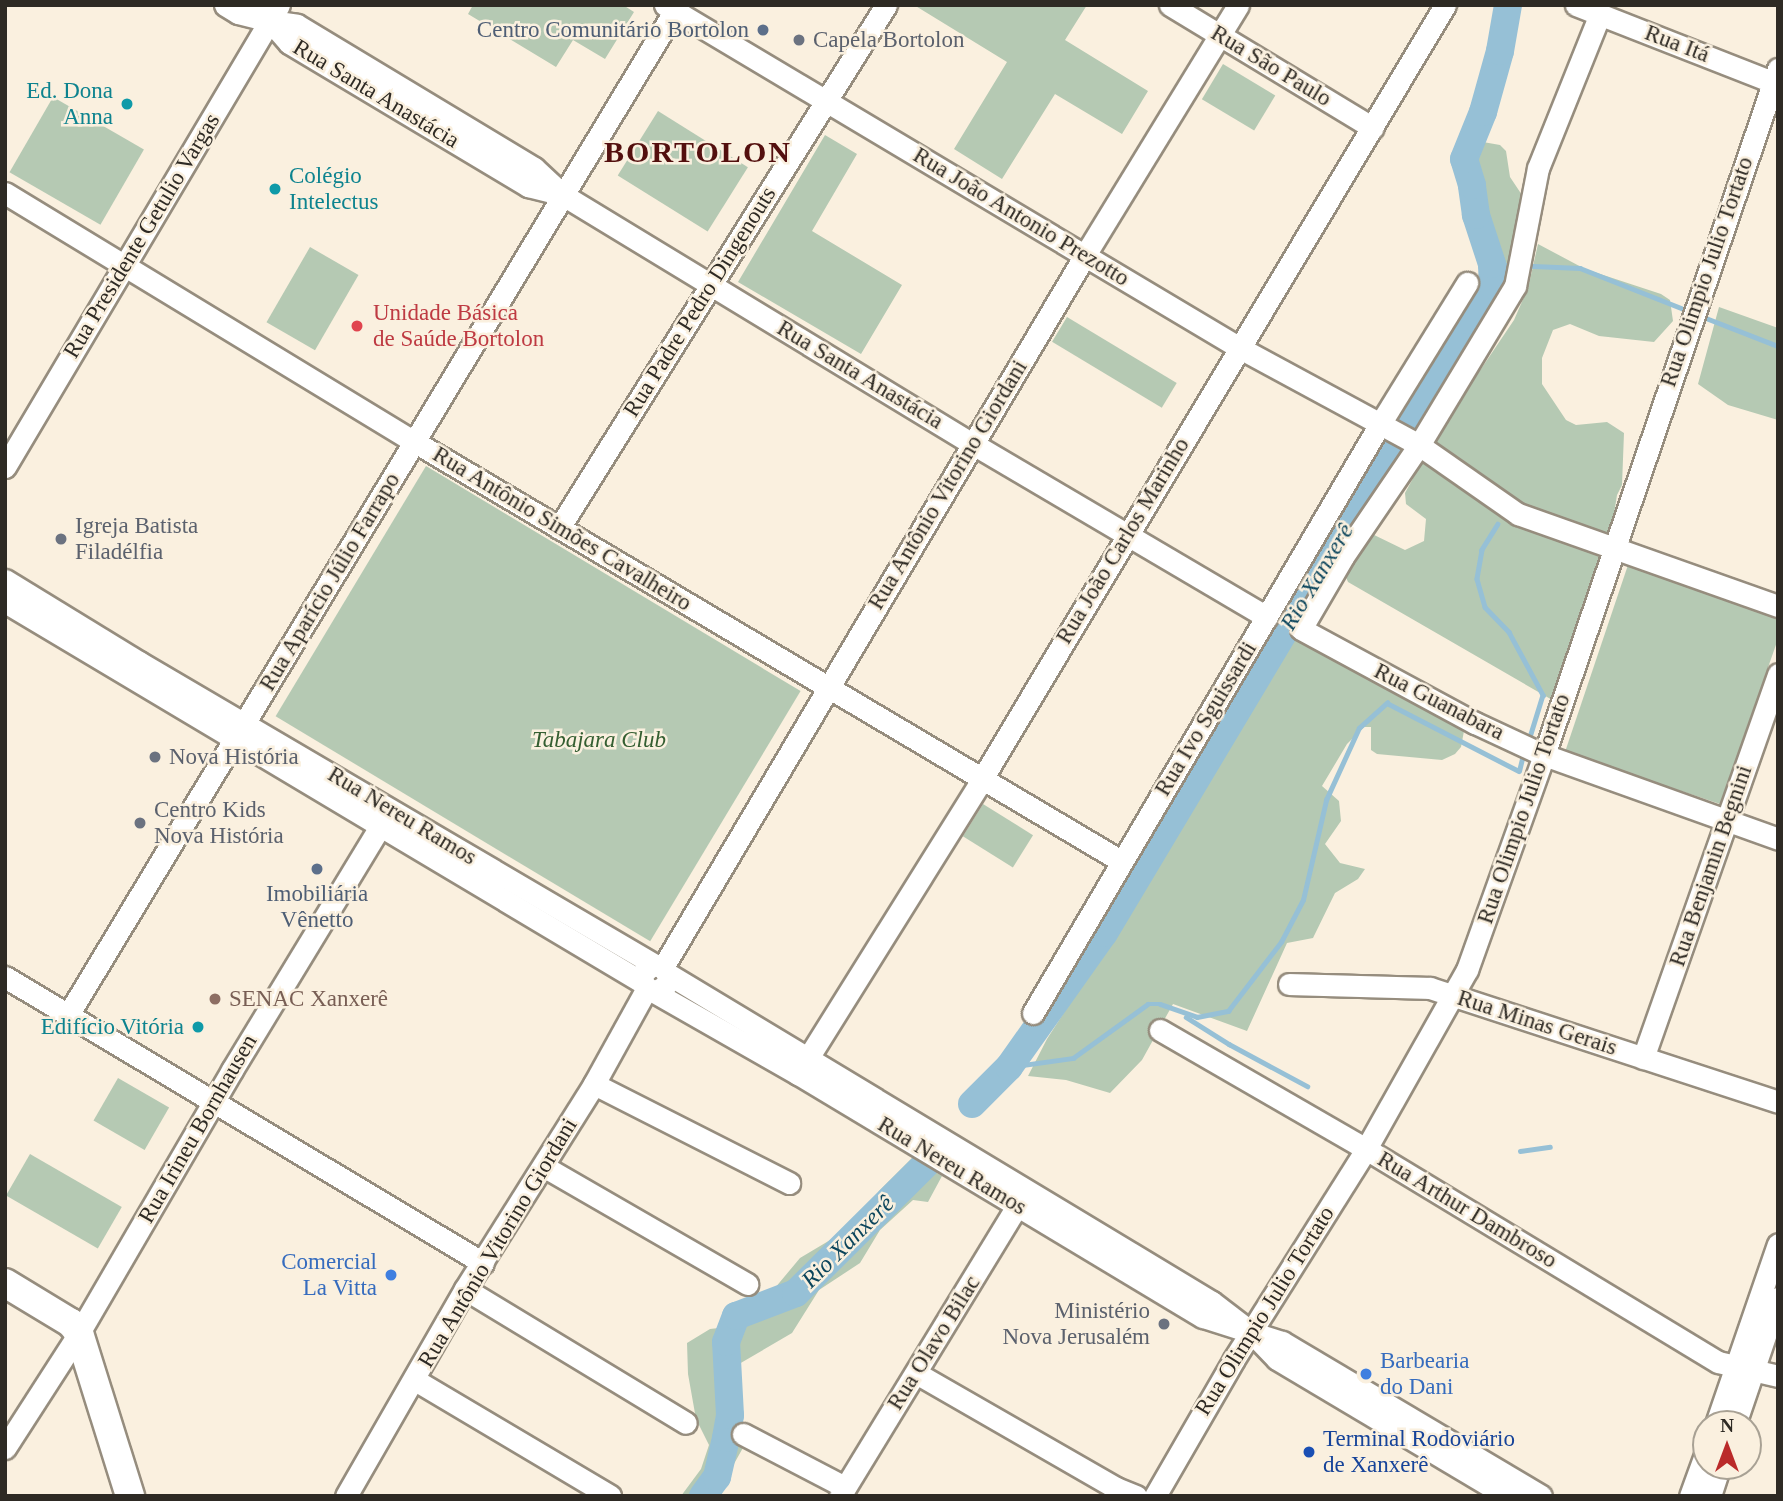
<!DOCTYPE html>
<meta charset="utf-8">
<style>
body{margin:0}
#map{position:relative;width:1783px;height:1501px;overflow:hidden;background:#faf0df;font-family:Georgia,serif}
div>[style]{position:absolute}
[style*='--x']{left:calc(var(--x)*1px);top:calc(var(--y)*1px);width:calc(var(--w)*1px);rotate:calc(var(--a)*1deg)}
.green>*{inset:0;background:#b5c9b3;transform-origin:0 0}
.stream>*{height:4.5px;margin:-2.25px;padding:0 2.25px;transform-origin:2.25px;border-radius:2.25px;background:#96c0d6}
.river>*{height:28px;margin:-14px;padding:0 14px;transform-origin:14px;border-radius:14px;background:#96c0d6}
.roads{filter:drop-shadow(2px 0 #968d7e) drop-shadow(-2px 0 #968d7e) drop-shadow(0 2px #968d7e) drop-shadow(0 -2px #968d7e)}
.minor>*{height:21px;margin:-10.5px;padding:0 10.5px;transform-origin:10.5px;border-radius:10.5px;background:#fff}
.major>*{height:28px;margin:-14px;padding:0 14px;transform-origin:14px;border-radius:14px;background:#fff}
.dots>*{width:19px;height:19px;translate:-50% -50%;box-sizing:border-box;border:4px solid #faf0df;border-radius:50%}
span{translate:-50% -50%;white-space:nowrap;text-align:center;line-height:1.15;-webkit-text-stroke:5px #faf0df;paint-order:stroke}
.service-label{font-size:23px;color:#4e5e75}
.right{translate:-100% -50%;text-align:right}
.worship-label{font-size:23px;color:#5b616d}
.left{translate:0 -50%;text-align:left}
.street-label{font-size:23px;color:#2e2a24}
.culture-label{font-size:23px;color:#0d838f}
.health-label{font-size:23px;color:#be3a42}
.park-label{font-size:23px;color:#345e31;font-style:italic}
.education-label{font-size:23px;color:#785e54}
.shop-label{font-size:23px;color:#366cbe}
.transit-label{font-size:23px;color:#164399}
.water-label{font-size:24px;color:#0c455c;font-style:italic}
.district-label{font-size:30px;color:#530f0e;font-weight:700;letter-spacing:2px}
.frame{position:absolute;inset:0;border:7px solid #2e2a24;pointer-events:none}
.north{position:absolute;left:1692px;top:1410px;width:70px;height:70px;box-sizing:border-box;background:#faf0df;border:2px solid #a8a194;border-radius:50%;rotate:0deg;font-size:19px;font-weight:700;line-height:28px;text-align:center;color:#2e2a24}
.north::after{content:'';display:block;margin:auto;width:24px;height:32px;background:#ba2a2a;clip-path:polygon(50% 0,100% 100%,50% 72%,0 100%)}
</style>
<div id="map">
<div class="green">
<div style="clip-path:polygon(473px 5px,623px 5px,634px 12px,605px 59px,573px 40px,556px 67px,468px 14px)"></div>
<div style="clip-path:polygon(914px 5px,1087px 5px,1065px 40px,1148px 91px,1122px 134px,1055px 94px,1002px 179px,954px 149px,1007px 62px)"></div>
<div style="left:1223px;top:64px;width:61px;height:41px;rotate:31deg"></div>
<div style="left:53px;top:97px;width:105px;height:87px;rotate:30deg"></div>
<div style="left:658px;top:111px;width:106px;height:76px;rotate:32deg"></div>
<div style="clip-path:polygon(825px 135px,857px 154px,812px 231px,902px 285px,861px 354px,738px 282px)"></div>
<div style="clip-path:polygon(1483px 142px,1500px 145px,1506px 151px,1510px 177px,1524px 198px,1509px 282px,1504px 260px,1486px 220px,1473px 176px,1473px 154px)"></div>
<div style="clip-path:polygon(1538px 244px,1585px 269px,1661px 294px,1670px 300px,1673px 321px,1654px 342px,1599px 336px,1570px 324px,1553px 330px,1542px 358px,1542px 384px,1566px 420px,1576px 425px,1607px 422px,1624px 433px,1622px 485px,1617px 495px,1611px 534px,1554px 701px,1348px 582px,1343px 570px,1368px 532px,1405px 550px,1424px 541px,1426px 519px,1406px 504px,1405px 493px,1459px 394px,1481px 369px,1514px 320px,1528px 288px)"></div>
<div style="left:310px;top:247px;width:56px;height:87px;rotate:30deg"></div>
<div style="clip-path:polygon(1719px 307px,1778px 328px,1778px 420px,1728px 405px,1698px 384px)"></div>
<div style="left:1067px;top:317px;width:128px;height:29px;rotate:31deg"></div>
<div style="left:426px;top:466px;width:437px;height:292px;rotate:31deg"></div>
<div style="clip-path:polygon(1629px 562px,1778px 618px,1778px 639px,1720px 804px,1565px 752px)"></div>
<div style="clip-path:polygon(1288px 635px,1343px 660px,1459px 724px,1464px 731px,1461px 747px,1455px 754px,1442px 760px,1377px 754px,1371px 750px,1371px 727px,1364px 727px,1347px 744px,1322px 786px,1339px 801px,1341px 821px,1325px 844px,1340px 863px,1365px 869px,1358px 879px,1335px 893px,1313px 938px,1287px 943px,1247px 1031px,1173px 1004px,1142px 1060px,1110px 1093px,1066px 1080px,1028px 1076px,1047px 1039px,1155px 871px,1243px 720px,1259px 683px)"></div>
<div style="left:983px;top:804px;width:59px;height:38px;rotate:32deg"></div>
<div style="left:118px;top:1078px;width:59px;height:49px;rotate:30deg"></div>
<div style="left:30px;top:1154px;width:106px;height:48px;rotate:30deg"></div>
<div style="clip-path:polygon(912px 1158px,942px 1176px,928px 1202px,913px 1200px,880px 1230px,860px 1263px,819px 1290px,792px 1333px,739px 1364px,739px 1419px,744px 1446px,716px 1496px,681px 1496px,701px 1469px,709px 1445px,696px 1419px,688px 1374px,687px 1343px,710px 1329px,744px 1325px,800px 1258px,857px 1224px,879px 1191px)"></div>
</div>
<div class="stream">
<div style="--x:1492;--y:264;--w:14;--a:4"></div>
<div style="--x:1533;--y:266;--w:47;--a:2.4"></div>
<div style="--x:1580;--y:268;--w:109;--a:21.6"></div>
<div style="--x:1706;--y:318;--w:77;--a:21.3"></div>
<div style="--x:1498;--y:524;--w:31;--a:122"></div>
<div style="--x:1482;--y:550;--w:29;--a:100"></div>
<div style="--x:1477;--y:579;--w:29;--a:74"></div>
<div style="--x:1485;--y:607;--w:35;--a:46"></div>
<div style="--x:1509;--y:632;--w:72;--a:61.6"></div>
<div style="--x:1543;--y:695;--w:41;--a:107.1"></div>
<div style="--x:1186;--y:1017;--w:51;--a:32.1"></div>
<div style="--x:1229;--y:1044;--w:89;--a:28.3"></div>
<div style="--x:1009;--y:1067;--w:65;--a:-8"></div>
<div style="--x:1073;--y:1058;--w:92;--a:-35.8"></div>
<div style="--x:1148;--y:1004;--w:12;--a:0"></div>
<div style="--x:1160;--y:1004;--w:39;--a:19"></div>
<div style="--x:1197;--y:1017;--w:32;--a:-11"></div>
<div style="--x:1228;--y:1011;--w:87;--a:-52.5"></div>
<div style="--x:1281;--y:942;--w:47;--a:-62.4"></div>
<div style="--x:1303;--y:900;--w:103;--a:-77"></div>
<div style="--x:1326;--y:800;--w:79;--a:-65.4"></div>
<div style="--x:1359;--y:728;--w:38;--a:-42"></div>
<div style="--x:1387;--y:703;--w:148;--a:27.3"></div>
<div style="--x:1519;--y:771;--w:12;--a:-76"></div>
<div style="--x:1520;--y:1151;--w:30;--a:-8"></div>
</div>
<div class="river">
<div style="--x:972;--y:1104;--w:52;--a:-45"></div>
<div style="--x:1009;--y:1067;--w:164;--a:-54.7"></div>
<div style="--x:1104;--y:933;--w:688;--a:-59.11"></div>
<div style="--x:1457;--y:343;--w:25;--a:-69"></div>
<div style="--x:1466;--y:320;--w:44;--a:-52.4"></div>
<div style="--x:1493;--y:285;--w:21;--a:-93"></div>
<div style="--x:1492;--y:264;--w:52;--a:-108.1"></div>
<div style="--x:1476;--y:215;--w:30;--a:-98"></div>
<div style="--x:1472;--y:185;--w:27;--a:-107"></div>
<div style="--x:1464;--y:159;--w:51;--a:-68"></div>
<div style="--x:1483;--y:112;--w:63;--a:-74.4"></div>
<div style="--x:1500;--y:51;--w:47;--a:-80.1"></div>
<div style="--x:703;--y:1496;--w:24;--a:-54"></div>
<div style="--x:717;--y:1477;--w:40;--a:-77"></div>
<div style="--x:726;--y:1438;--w:23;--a:-80"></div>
<div style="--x:730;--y:1415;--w:73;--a:-93.1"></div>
<div style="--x:726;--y:1342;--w:28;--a:-69"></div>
<div style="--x:736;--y:1316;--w:64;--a:-21"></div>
<div style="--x:796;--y:1293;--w:189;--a:-44.8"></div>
</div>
<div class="roads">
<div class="minor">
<div style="--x:225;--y:5;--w:15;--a:32"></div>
<div style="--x:238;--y:13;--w:33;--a:14"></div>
<div style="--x:270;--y:21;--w:29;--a:49"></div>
<div style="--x:289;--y:43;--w:279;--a:30.9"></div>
<div style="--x:528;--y:186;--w:30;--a:14"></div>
<div style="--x:256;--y:5;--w:21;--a:49"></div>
<div style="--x:270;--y:21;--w:27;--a:8"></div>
<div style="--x:297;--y:25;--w:277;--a:31.1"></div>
<div style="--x:534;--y:168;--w:40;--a:43"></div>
<div style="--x:563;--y:195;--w:480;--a:31.3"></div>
<div style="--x:973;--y:444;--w:341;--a:30.5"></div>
<div style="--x:665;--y:5;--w:667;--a:30.83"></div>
<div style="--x:1238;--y:347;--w:206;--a:28.4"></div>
<div style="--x:1419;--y:445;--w:121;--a:34.9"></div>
<div style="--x:1518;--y:514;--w:276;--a:19.5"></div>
<div style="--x:1170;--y:5;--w:237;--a:31.2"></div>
<div style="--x:1576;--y:5;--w:217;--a:21.4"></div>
<div style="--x:1600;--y:14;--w:166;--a:111.9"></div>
<div style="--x:1538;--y:168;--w:120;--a:101"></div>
<div style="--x:1515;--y:286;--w:186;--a:121.1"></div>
<div style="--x:1419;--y:445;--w:135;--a:124.2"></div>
<div style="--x:1343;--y:557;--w:83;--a:120.3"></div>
<div style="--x:1301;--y:629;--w:198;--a:28.4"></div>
<div style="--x:1475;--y:723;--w:76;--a:24.9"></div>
<div style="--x:1544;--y:755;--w:249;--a:19.7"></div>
<div style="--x:5;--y:193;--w:480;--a:31.3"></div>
<div style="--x:415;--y:442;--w:821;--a:30.69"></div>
<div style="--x:5;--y:467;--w:537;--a:-59.33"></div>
<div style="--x:559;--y:528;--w:617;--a:-57.98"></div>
<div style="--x:5;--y:580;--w:157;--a:31.5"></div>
<div style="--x:139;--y:662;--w:598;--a:30.42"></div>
<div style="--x:5;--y:602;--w:742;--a:30.82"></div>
<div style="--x:663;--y:967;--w:828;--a:-59.34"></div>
<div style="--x:1085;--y:255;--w:293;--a:-58.5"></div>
<div style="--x:668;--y:974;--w:635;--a:31.09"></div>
<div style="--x:1212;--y:1302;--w:49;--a:37.6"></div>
<div style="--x:1251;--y:1332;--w:37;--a:46"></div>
<div style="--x:1277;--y:1359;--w:268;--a:30.8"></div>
<div style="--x:5;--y:977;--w:557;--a:30.89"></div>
<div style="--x:1289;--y:984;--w:141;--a:1.6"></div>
<div style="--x:1430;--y:988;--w:366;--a:18.1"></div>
<div style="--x:656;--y:991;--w:10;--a:-29"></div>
<div style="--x:665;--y:986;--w:9;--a:-63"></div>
<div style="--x:669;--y:978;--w:13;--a:-119"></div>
<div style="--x:663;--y:967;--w:11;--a:-170"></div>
<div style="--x:652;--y:965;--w:12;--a:138"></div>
<div style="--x:643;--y:973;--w:9;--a:96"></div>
<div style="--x:642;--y:982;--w:8;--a:50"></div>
<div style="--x:647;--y:988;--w:174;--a:29.7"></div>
<div style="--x:798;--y:1074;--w:472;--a:31"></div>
<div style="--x:1203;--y:1317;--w:83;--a:17.6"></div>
<div style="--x:1282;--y:1342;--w:301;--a:30.7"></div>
<div style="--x:1033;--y:1013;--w:684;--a:-59.5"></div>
<div style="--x:1380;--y:424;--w:166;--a:-58.3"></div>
<div style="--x:68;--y:1015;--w:1180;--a:-58.87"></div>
<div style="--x:1160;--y:1030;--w:238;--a:30"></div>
<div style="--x:1366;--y:1149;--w:411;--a:31.2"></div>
<div style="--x:1718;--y:1362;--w:62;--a:13.1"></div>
<div style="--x:1643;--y:1058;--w:407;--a:-70.6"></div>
<div style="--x:798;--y:1074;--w:348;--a:-58"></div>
<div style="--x:982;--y:779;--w:902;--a:-59.11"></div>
<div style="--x:594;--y:1084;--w:219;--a:26.9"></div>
<div style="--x:543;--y:1166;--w:236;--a:30"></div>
<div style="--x:465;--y:1289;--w:258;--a:31.2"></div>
<div style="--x:916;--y:1373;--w:231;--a:29.9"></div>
<div style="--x:1116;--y:1488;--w:22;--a:22"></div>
<div style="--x:415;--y:1380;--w:227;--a:30.7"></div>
<div style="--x:1716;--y:1424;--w:190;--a:-71"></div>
<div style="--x:1735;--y:1424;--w:133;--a:-71.2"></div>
<div style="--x:743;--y:1434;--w:115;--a:27.5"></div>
<div style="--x:5;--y:1448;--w:137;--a:-57.2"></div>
<div style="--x:79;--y:1333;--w:304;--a:-59.8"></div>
<div style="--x:232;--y:1070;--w:304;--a:-58.7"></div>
<div style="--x:346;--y:1496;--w:239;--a:-60.1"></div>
<div style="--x:465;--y:1289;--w:242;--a:-57.8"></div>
<div style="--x:594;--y:1084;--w:110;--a:-61.1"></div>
<div style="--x:840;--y:1496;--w:355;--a:-58.6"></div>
<div style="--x:1155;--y:1496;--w:158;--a:-60"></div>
<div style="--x:1234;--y:1359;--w:248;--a:-57.8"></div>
<div style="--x:1366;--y:1149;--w:206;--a:-60.6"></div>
<div style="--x:1467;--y:970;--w:228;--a:-70.3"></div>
<div style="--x:1544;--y:755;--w:725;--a:-71.17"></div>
<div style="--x:1690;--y:1496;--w:47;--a:-70"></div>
<div style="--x:1710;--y:1496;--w:32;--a:-72"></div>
</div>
<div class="major">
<div style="--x:5;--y:1283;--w:77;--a:31.2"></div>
<div style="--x:71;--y:1323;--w:13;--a:51"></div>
<div style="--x:79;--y:1333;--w:171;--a:72.6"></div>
</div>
</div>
<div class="dots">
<div style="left:763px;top:30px;background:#5c6f8a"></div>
<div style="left:799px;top:40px;background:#6b7280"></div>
<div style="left:127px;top:104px;background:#0f9aa8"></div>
<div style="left:275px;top:189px;background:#0f9aa8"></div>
<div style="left:357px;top:326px;background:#e0444e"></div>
<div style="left:61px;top:539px;background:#6b7280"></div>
<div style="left:155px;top:757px;background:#6b7280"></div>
<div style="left:140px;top:823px;background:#6b7280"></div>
<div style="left:317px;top:869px;background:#5c6f8a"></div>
<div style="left:215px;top:999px;background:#8d6e63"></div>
<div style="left:198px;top:1027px;background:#0f9aa8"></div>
<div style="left:391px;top:1275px;background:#3f7fe0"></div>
<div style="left:1164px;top:1324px;background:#6b7280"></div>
<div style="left:1366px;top:1374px;background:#3f7fe0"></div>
<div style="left:1309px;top:1452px;background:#1a4fb4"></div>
</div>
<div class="service-label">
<span class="right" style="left:749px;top:30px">Centro Comunitário Bortolon</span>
<span style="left:317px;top:907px">Imobiliária<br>Vênetto</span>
</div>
<div class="worship-label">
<span class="left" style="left:813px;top:40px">Capela Bortolon</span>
<span class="left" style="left:75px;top:539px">Igreja Batista<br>Filadélfia</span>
<span class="left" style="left:169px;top:757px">Nova História</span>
<span class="left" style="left:154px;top:823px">Centro Kids<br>Nova História</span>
<span class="right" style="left:1150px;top:1324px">Ministério<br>Nova Jerusalém</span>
</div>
<div class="street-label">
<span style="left:1677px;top:44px;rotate:21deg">Rua Itá</span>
<span style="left:1271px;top:66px;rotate:31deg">Rua São Paulo</span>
<span style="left:376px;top:94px;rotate:31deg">Rua Santa Anastácia</span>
<span style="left:1021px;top:217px;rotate:31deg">Rua João Antonio Prezotto</span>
<span style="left:142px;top:236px;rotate:-59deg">Rua Presidente Getulio Vargas</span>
<span style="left:1707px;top:272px;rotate:-71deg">Rua Olimpio Julio Tortato</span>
<span style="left:700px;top:302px;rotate:-58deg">Rua Padre Pedro Dingenouts</span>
<span style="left:860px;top:375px;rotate:31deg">Rua Santa Anastácia</span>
<span style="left:948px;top:485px;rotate:-59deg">Rua Antônio Vitorino Giordani</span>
<span style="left:562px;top:529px;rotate:31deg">Rua Antônio Simões Cavalheiro</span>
<span style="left:1123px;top:541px;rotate:-59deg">Rua João Carlos Marinho</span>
<span style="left:330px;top:582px;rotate:-59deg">Rua Aparício Júlio Farrapo</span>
<span style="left:1439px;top:702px;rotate:27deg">Rua Guanabara</span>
<span style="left:1206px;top:719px;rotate:-59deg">Rua Ivo Sguissardi</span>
<span style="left:1524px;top:809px;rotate:-71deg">Rua Olimpio Julio Tortato</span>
<span style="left:402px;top:816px;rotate:31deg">Rua Nereu Ramos</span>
<span style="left:1711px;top:866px;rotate:-71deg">Rua Benjamin Begnini</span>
<span style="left:1537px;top:1023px;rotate:18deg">Rua Minas Gerais</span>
<span style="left:198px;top:1129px;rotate:-60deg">Rua Irineu Bornhausen</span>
<span style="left:952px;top:1166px;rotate:31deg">Rua Nereu Ramos</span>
<span style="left:1467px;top:1210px;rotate:31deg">Rua Arthur Dambroso</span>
<span style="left:498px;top:1243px;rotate:-59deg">Rua Antônio Vitorino Giordani</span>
<span style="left:1265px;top:1311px;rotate:-58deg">Rua Olimpio Julio Tortato</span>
<span style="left:934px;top:1343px;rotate:-58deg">Rua Olavo Bilac</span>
</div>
<div class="culture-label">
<span class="right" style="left:113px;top:104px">Ed. Dona<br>Anna</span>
<span class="left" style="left:289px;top:189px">Colégio<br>Intelectus</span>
<span class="right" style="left:184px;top:1027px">Edifício Vitória</span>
</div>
<div class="health-label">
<span class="left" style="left:373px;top:326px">Unidade Básica<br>de Saúde Bortolon</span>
</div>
<div class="park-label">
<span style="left:599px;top:740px">Tabajara Club</span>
</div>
<div class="education-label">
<span class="left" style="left:229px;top:999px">SENAC Xanxerê</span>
</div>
<div class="shop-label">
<span class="right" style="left:377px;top:1275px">Comercial<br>La Vitta</span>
<span class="left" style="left:1380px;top:1374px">Barbearia<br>do Dani</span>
</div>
<div class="transit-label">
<span class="left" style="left:1323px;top:1452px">Terminal Rodoviário<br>de Xanxerê</span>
</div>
<div class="water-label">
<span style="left:1317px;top:577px;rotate:-59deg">Rio Xanxerê</span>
<span style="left:848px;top:1242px;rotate:-45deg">Rio Xanxerê</span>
</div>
<div class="district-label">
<span style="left:698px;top:152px">BORTOLON</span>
</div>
<div class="frame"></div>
<div class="north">N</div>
</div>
